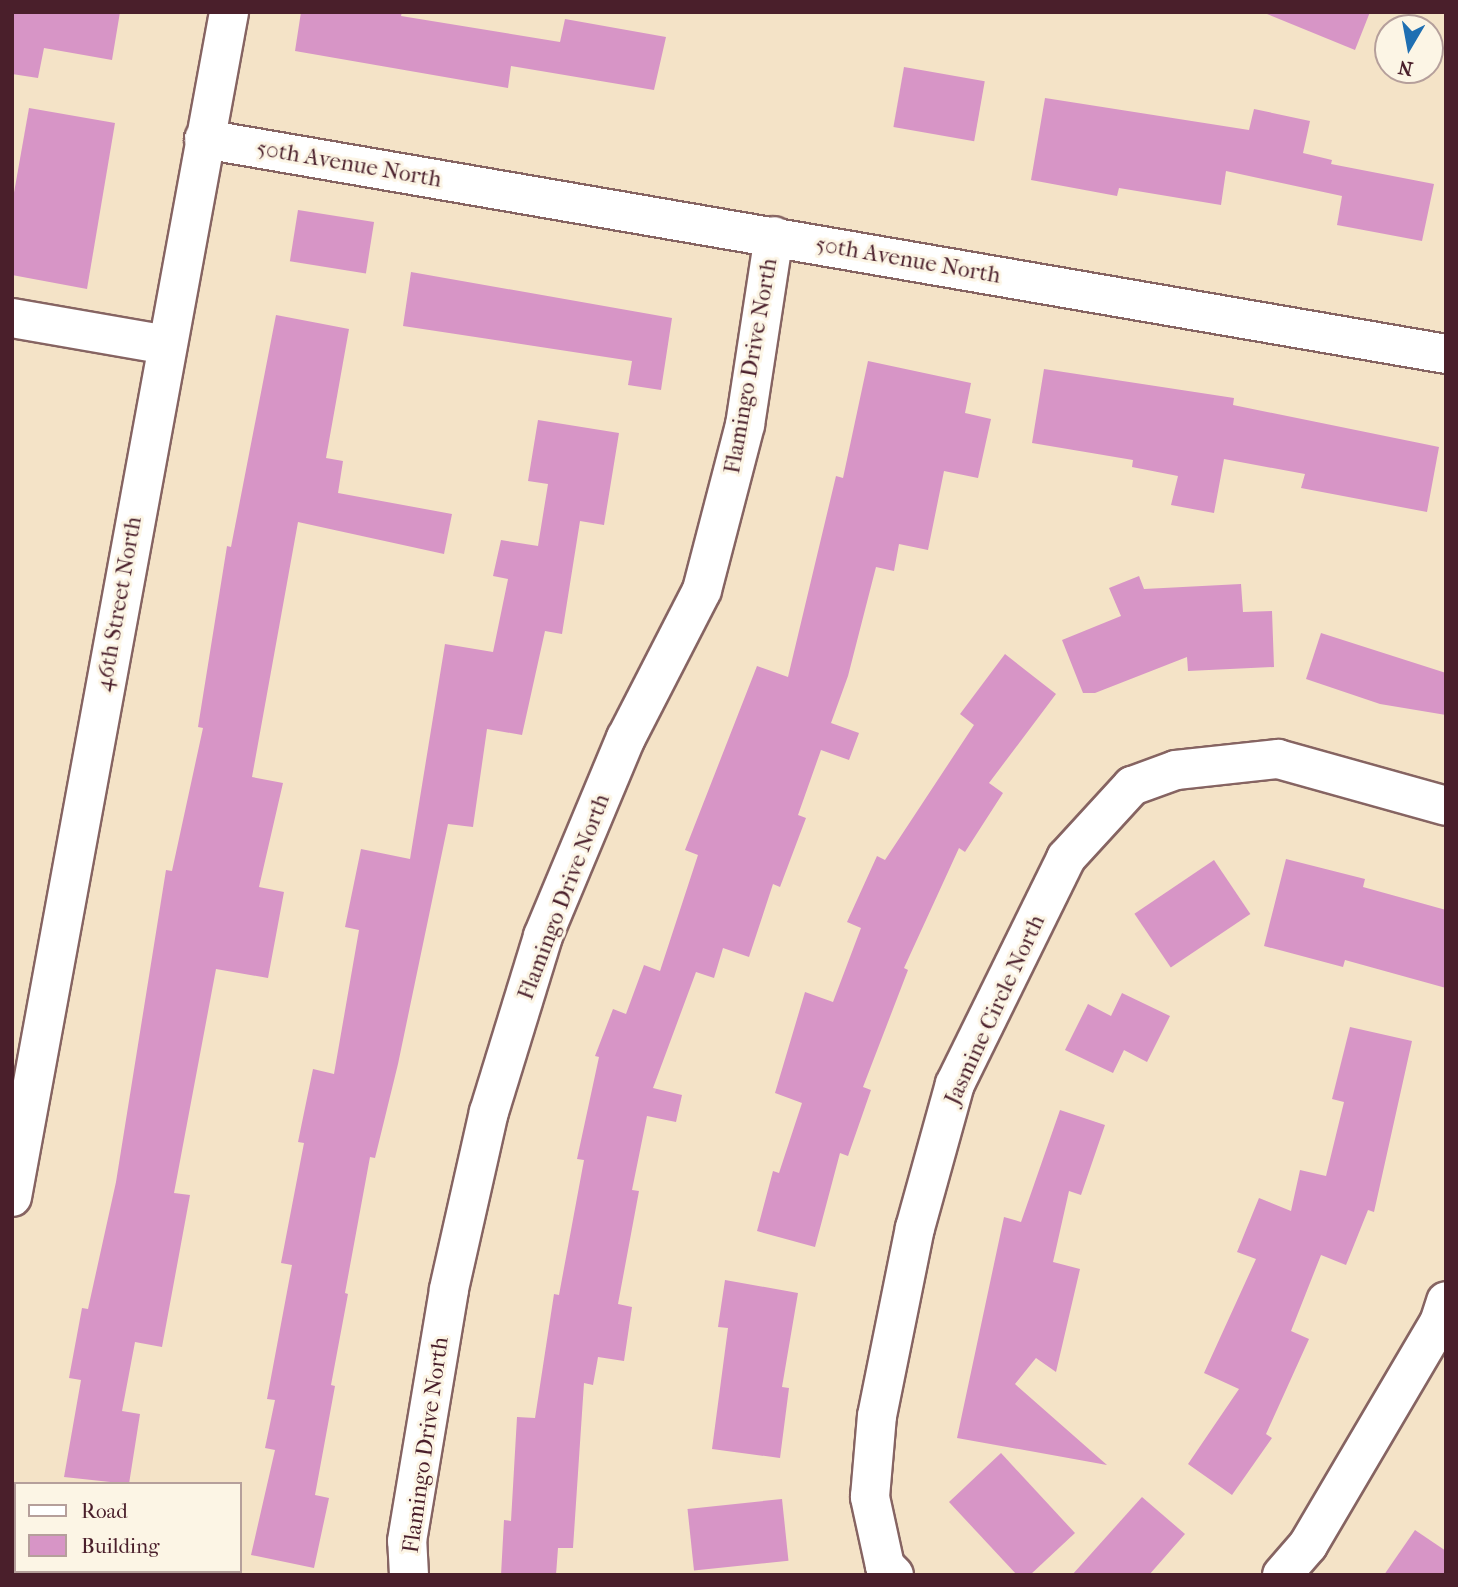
<!DOCTYPE html>
<style>
body{margin:0}
#map{position:relative;width:1458px;height:1587px;overflow:hidden;background:#f4e3c7;font-family:"IM FELL French Canon",serif}
div>[style]{position:absolute}
[style*='--x']{left:calc(var(--x)*1px);top:calc(var(--y)*1px);width:calc(var(--w)*1px);rotate:calc(var(--a)*1deg)}
.building>*{inset:0;background:#d795c6;transform-origin:0 0}
.roads{filter:drop-shadow(2px 0 #866462) drop-shadow(-2px 0 #866462) drop-shadow(0 2px #866462) drop-shadow(0 -2px #866462)}
.minor>*{height:38px;margin:-19px;padding:0 19px;transform-origin:19px;border-radius:19px;background:#fff}
.tertiary>*{height:38px;margin:-19px;padding:0 19px;transform-origin:19px;border-radius:19px;background:#fff}
span{translate:-50% -50%;white-space:nowrap;text-align:center;line-height:1.15;-webkit-text-stroke:6px #fcf5e5;paint-order:stroke}
.street-label{font-size:23px;color:#4a1f2b}
.frame{position:absolute;inset:0;border:14px solid #4a1f2b;pointer-events:none}
.legend{position:absolute;left:14px;top:1482px;width:228px;height:91px;box-sizing:border-box;background:#fcf5e5;border:2px solid #b59f9b;margin:0;padding:9px 12px;list-style:none;font-size:21px;color:#4a1f2b}
.legend li{display:flex;align-items:center;gap:14px;height:35px}
.legend b{width:35px;border:2px solid #b59f9b}
.north{position:absolute;left:1374px;top:14px;width:70px;height:70px;box-sizing:border-box;background:#fcf5e5;border:2px solid #b59f9b;border-radius:50%;rotate:190deg;font-size:19px;font-weight:700;line-height:28px;text-align:center;color:#4a1f2b}
.north::after{content:'';display:block;margin:auto;width:24px;height:32px;background:#1f6fb2;clip-path:polygon(50% 0,100% 100%,50% 72%,0 100%)}
</style>
<div id="map">
<div class="building">
<div style="clip-path:polygon(12px 12px,120px 12px,112px 60px,44px 48px,38px 78px,12px 74px)"></div>
<div style="clip-path:polygon(301px 12px,402px 12px,401px 16px,560px 42px,565px 19px,666px 37px,654px 90px,511px 66px,508px 88px,295px 51px)"></div>
<div style="clip-path:polygon(1262px 12px,1370px 12px,1355px 50px)"></div>
<div style="left:904px;top:67px;width:82px;height:61px;rotate:10deg"></div>
<div style="clip-path:polygon(1045px 98px,1249px 130px,1254px 109px,1310px 121px,1303px 153px,1332px 160px,1331px 164px,1434px 184px,1422px 241px,1337px 225px,1342px 196px,1226px 171px,1221px 205px,1119px 188px,1117px 196px,1031px 180px)"></div>
<div style="clip-path:polygon(29px 108px,115px 123px,87px 289px,12px 275px,12px 204px)"></div>
<div style="left:298px;top:210px;width:77px;height:52px;rotate:9deg"></div>
<div style="clip-path:polygon(411px 272px,672px 318px,661px 390px,628px 385px,632px 361px,403px 326px)"></div>
<div style="clip-path:polygon(276px 315px,349px 329px,326px 458px,343px 461px,338px 493px,452px 514px,444px 554px,298px 522px,252px 777px,283px 783px,259px 887px,284px 892px,268px 978px,216px 969px,174px 1193px,190px 1195px,162px 1347px,135px 1342px,122px 1411px,140px 1414px,129px 1484px,64px 1477px,81px 1380px,69px 1378px,82px 1308px,88px 1309px,116px 1182px,166px 870px,172px 871px,203px 728px,198px 727px,227px 546px,231px 547px)"></div>
<div style="clip-path:polygon(868px 361px,971px 383px,965px 413px,991px 419px,978px 478px,944px 471px,928px 550px,899px 544px,894px 571px,876px 567px,848px 676px,831px 723px,859px 733px,849px 760px,821px 750px,798px 815px,806px 818px,780px 887px,773px 884px,749px 957px,723px 948px,714px 978px,696px 972px,653px 1088px,682px 1095px,676px 1122px,647px 1116px,632px 1190px,639px 1191px,618px 1304px,632px 1307px,624px 1361px,598px 1357px,593px 1385px,584px 1383px,573px 1548px,558px 1548px,556px 1575px,501px 1575px,504px 1520px,511px 1521px,517px 1417px,535px 1418px,554px 1294px,559px 1295px,584px 1160px,577px 1159px,599px 1057px,595px 1056px,613px 1009px,626px 1014px,644px 965px,660px 971px,698px 855px,685px 850px,757px 666px,788px 677px,836px 476px,843px 478px)"></div>
<div style="clip-path:polygon(1044px 369px,1234px 398px,1233px 405px,1439px 447px,1427px 512px,1301px 488px,1305px 474px,1224px 459px,1214px 513px,1171px 505px,1178px 476px,1132px 467px,1133px 460px,1032px 443px)"></div>
<div style="clip-path:polygon(538px 420px,619px 433px,604px 525px,580px 521px,562px 634px,545px 631px,522px 735px,487px 729px,473px 827px,448px 824px,398px 1064px,375px 1158px,370px 1157px,345px 1293px,348px 1294px,331px 1385px,335px 1386px,315px 1495px,329px 1498px,314px 1568px,251px 1555px,275px 1450px,265px 1448px,275px 1400px,267px 1399px,292px 1265px,281px 1263px,304px 1143px,298px 1142px,313px 1069px,334px 1074px,359px 930px,345px 927px,361px 849px,410px 859px,445px 644px,493px 652px,508px 579px,493px 576px,501px 540px,538px 546px,548px 484px,528px 481px)"></div>
<div style="clip-path:polygon(1139px 576px,1144px 589px,1241px 584px,1243px 612px,1272px 611px,1274px 667px,1188px 671px,1187px 657px,1095px 693px,1083px 693px,1062px 640px,1121px 616px,1109px 588px)"></div>
<div style="clip-path:polygon(1321px 633px,1446px 673px,1446px 715px,1380px 704px,1306px 679px)"></div>
<div style="clip-path:polygon(1005px 654px,1056px 694px,989px 783px,1003px 793px,965px 852px,959px 848px,904px 968px,908px 970px,863px 1087px,871px 1090px,848px 1156px,840px 1153px,815px 1247px,757px 1231px,773px 1171px,779px 1173px,802px 1103px,775px 1093px,805px 992px,833px 1002px,861px 928px,847px 922px,877px 856px,885px 860px,974px 725px,960px 714px)"></div>
<div style="clip-path:polygon(1286px 859px,1365px 879px,1363px 887px,1446px 910px,1446px 988px,1345px 960px,1343px 967px,1264px 946px)"></div>
<div style="left:1214px;top:860px;width:65px;height:96px;rotate:56deg"></div>
<div style="clip-path:polygon(1122px 993px,1170px 1016px,1147px 1062px,1124px 1050px,1113px 1073px,1065px 1050px,1088px 1004px,1111px 1016px)"></div>
<div style="clip-path:polygon(1350px 1027px,1412px 1041px,1374px 1212px,1368px 1210px,1346px 1265px,1321px 1255px,1291px 1331px,1309px 1339px,1266px 1434px,1272px 1438px,1232px 1495px,1188px 1464px,1239px 1389px,1204px 1373px,1256px 1259px,1237px 1252px,1259px 1198px,1291px 1211px,1300px 1170px,1326px 1176px,1344px 1102px,1332px 1099px)"></div>
<div style="clip-path:polygon(1060px 1110px,1105px 1125px,1081px 1195px,1069px 1191px,1053px 1262px,1080px 1269px,1056px 1372px,1036px 1358px,1015px 1384px,1107px 1465px,957px 1438px,1004px 1217px,1021px 1222px)"></div>
<div style="clip-path:polygon(725px 1280px,798px 1293px,782px 1387px,789px 1388px,780px 1458px,712px 1449px,728px 1328px,718px 1327px)"></div>
<div style="clip-path:polygon(1001px 1453px,1075px 1533px,1030px 1575px,1017px 1575px,949px 1502px)"></div>
<div style="clip-path:polygon(1142px 1497px,1185px 1534px,1149px 1575px,1072px 1575px)"></div>
<div style="left:782px;top:1499px;width:62px;height:95px;rotate:84deg"></div>
<div style="clip-path:polygon(1415px 1530px,1446px 1551px,1446px 1575px,1384px 1575px)"></div>
</div>
<div class="roads">
<div class="minor">
<div style="--x:204;--y:139;--w:1260;--a:9.82"></div>
<div style="--x:12;--y:318;--w:156;--a:9.9"></div>
<div style="--x:409;--y:1575;--w:34;--a:-93"></div>
<div style="--x:407;--y:1541;--w:255;--a:-80.5"></div>
<div style="--x:449;--y:1289;--w:181;--a:-77.3"></div>
<div style="--x:489;--y:1112;--w:184;--a:-72.9"></div>
<div style="--x:543;--y:936;--w:215;--a:-67.3"></div>
<div style="--x:626;--y:738;--w:166;--a:-62.8"></div>
<div style="--x:702;--y:590;--w:171;--a:-75.4"></div>
<div style="--x:745;--y:425;--w:191;--a:-81.3"></div>
<div style="--x:894;--y:1575;--w:13;--a:-135"></div>
<div style="--x:885;--y:1566;--w:71;--a:-102.3"></div>
<div style="--x:870;--y:1497;--w:81;--a:-85.1"></div>
<div style="--x:877;--y:1416;--w:192;--a:-78.6"></div>
<div style="--x:915;--y:1228;--w:149;--a:-74.5"></div>
<div style="--x:955;--y:1084;--w:252;--a:-63.8"></div>
<div style="--x:1066;--y:858;--w:98;--a:-47.5"></div>
<div style="--x:1132;--y:786;--w:47;--a:-20"></div>
<div style="--x:1176;--y:770;--w:103;--a:-6.2"></div>
<div style="--x:1278;--y:759;--w:174;--a:15.6"></div>
<div style="--x:1282;--y:1575;--w:40;--a:-49"></div>
<div style="--x:1308;--y:1545;--w:258;--a:-59.5"></div>
<div style="--x:1439;--y:1323;--w:23;--a:-72"></div>
</div>
<div class="tertiary">
<div style="--x:12;--y:1197;--w:1205;--a:-79.62"></div>
</div>
</div>
<div class="street-label">
<span style="left:349px;top:164px;rotate:10deg">50th Avenue North</span>
<span style="left:908px;top:260px;rotate:10deg">50th Avenue North</span>
<span style="left:751px;top:366px;rotate:-80deg">Flamingo Drive North</span>
<span style="left:119px;top:604px;rotate:-80deg">46th Street North</span>
<span style="left:564px;top:897px;rotate:-69deg">Flamingo Drive North</span>
<span style="left:995px;top:1010px;rotate:-65deg">Jasmine Circle North</span>
<span style="left:426px;top:1445px;rotate:-82deg">Flamingo Drive North</span>
</div>
<div class="frame"></div>
<ul class="legend">
<li><b style="height:9px;background:#fff"></b>Road</li>
<li><b style="height:19px;background:#d795c6"></b>Building</li>
</ul>
<div class="north">N</div>
</div>
